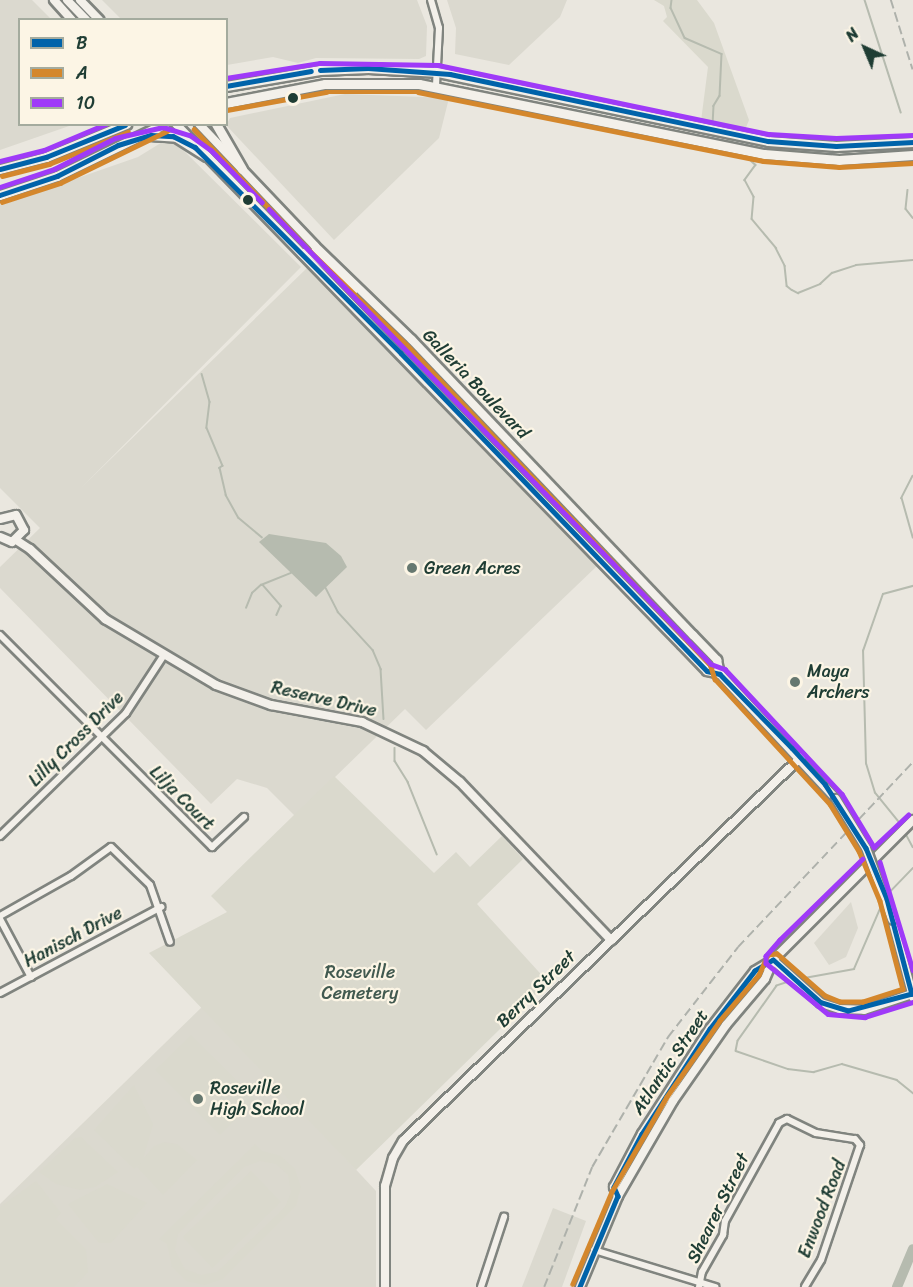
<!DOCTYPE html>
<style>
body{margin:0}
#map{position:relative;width:913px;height:1287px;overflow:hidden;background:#eae7df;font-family:Sriracha,sans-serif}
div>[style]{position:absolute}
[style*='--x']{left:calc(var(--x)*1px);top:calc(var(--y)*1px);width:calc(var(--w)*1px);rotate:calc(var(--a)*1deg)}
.built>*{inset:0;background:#dbd9cf}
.green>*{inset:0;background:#dad9cd;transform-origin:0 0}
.water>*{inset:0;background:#b6bbaf}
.stream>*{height:1.5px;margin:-0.75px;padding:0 0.75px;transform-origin:0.75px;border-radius:0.75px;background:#b6bbaf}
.river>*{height:10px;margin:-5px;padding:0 5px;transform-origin:5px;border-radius:5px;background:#b6bbaf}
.roads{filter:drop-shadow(2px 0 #80847f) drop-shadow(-2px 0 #80847f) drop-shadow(0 2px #80847f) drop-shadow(0 -2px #80847f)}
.street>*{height:6px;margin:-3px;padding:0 3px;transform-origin:3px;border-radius:3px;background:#f3f0ea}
.secondary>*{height:8px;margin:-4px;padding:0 4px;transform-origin:4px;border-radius:4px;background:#f3f0ea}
.primary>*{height:9px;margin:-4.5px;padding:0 4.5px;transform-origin:4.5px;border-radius:4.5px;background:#f3f0ea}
.rail>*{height:1.5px;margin-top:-0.75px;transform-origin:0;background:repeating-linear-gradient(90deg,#aeb1ab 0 9px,transparent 0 13.5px)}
.bridges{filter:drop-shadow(2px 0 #80847f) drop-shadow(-2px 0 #80847f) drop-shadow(0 2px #80847f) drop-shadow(0 -2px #80847f)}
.secondary-bridge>*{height:8px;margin:-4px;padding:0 4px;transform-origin:4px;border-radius:4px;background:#f3f0ea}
.bus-1>*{height:4.5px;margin:-2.25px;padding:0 2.25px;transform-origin:2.25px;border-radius:2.25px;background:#0063aa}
.bus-2>*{height:4.5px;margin:-2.25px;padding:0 2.25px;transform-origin:2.25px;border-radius:2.25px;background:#d4872c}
.bus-3>*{height:4.5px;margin:-2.25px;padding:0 2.25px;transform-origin:2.25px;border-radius:2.25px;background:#9f3af8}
.dots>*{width:16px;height:16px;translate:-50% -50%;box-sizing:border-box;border:3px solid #fcf5e5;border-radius:50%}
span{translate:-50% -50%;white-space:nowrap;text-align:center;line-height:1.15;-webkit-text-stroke:4.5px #fcf5e5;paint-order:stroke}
.street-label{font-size:18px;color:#1f3d34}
.poi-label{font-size:18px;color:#1f3d34}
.left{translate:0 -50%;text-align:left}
.park-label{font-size:18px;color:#425a50}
.legend{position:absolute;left:18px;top:18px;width:210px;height:108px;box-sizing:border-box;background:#fcf5e5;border:2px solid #a4ab9e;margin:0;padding:8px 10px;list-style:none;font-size:18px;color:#1f3d34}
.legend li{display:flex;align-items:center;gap:12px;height:30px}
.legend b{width:30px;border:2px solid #a4ab9e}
.north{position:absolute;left:835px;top:18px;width:60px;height:60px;-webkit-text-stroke:4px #fcf5e5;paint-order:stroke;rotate:316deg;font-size:16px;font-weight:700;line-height:24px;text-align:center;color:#1f3d34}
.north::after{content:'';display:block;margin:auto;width:21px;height:27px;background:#1f3d34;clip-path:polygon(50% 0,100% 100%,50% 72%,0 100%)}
</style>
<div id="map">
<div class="built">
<div style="clip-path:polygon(0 0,32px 0,51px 19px,20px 20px,20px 124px,72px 125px,0 150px)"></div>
<div style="clip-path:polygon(102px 0,417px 0,427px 26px,426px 56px,419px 59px,316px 58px,298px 63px,273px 57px,227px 65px,226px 20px,121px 19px)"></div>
<div style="clip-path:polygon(447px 0,567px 0,560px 17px,509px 65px,455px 54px,456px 28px)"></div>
<div style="clip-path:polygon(345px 94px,449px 98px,439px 138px,334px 240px,226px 125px,230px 118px)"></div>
<div style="clip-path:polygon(164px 141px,174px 141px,301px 267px,82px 487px,307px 268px,597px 566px,426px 730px,405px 709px,295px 816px,267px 788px,237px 779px,211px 804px,0 588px,0 567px,40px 528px,0 488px,0 205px,138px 157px)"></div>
<div style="clip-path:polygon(851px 902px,858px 928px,846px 957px,829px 965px,814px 943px)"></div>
<div style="clip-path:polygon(203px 1006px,376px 1191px,376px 1287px,0 1287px,0 1204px)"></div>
<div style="clip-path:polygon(553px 1208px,586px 1221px,562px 1287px,522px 1287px)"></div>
</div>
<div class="green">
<div style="clip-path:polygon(654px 0,697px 0,714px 23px,749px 120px,745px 130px,701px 121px,708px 67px,663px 21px,667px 17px,664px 6px)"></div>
<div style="clip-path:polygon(334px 776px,434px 873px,456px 852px,470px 867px,502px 836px,523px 859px,477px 904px,548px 982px,356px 1170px,149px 953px,227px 912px,211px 896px)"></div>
<div style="left:191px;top:1035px;width:91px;height:50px;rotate:45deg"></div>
<div style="clip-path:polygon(134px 1085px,153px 1124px,143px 1159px,154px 1146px,164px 1142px,177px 1144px,197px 1160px,163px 1195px,137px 1167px,141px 1163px,134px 1169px,94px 1130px)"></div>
<div style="clip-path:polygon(81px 1137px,118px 1172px,95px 1187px,80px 1190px,56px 1184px,39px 1172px,75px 1138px)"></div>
<div style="clip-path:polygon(evenodd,255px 1144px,262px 1151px,281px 1156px,295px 1169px,301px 1187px,296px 1206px,223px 1279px,205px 1285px,186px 1281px,172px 1267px,167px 1244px,159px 1239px,255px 1144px,260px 1161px,276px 1164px,288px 1175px,291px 1192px,285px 1207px,217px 1272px,201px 1275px,185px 1269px,175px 1250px,178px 1234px,244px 1167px,260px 1161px)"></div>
<div style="left:251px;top:1171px;width:43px;height:95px;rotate:46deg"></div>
<div style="clip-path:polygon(36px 1181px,61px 1213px,56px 1219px,86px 1249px,88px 1272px,74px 1287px,0 1287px,0 1207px)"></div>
<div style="clip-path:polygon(107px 1184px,147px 1203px,111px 1243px,99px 1243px,68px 1204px)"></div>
</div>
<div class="water">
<div style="clip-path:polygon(269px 534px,326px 543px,341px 556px,347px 567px,316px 597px,259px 542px)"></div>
</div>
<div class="stream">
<div style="--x:672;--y:0;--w:8;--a:97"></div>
<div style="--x:671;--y:8;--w:33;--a:65"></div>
<div style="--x:685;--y:38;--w:40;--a:23.4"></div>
<div style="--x:722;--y:54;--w:42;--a:92.7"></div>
<div style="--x:720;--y:96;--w:12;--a:121"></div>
<div style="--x:714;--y:106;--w:17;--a:93"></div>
<div style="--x:713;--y:123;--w:6;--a:45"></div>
<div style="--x:865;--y:0;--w:118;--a:72.2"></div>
<div style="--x:727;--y:137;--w:10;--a:45"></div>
<div style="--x:744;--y:154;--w:16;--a:43"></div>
<div style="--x:756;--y:165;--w:19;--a:126"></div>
<div style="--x:745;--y:180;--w:19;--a:62"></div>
<div style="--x:754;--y:197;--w:22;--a:95"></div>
<div style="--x:752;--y:219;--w:38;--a:50"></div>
<div style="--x:776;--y:248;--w:20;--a:63"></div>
<div style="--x:785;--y:266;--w:20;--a:84"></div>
<div style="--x:787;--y:286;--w:6;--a:39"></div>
<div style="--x:792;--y:290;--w:7;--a:27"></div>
<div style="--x:798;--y:293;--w:24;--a:-22"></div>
<div style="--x:820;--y:284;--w:16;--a:-43"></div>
<div style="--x:832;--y:273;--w:25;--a:-18"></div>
<div style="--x:856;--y:265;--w:57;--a:-5"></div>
<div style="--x:908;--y:190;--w:19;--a:96"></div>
<div style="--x:906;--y:209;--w:11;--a:52"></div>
<div style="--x:202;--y:374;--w:29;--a:74"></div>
<div style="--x:210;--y:402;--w:26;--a:97"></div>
<div style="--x:207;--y:428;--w:41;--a:67.2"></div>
<div style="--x:223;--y:466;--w:4;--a:146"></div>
<div style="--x:220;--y:468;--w:28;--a:77"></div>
<div style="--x:226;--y:495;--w:26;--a:61"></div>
<div style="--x:239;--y:518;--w:30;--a:40"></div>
<div style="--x:913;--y:476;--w:25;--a:117"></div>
<div style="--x:902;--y:498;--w:41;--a:74.2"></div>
<div style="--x:263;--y:585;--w:28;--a:49"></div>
<div style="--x:281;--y:606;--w:10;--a:114"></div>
<div style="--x:326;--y:588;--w:27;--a:63"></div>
<div style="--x:338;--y:612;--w:52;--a:47.4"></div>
<div style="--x:373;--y:650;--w:21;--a:67"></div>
<div style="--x:381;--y:669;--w:50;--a:86.6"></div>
<div style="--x:246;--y:608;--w:16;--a:-68"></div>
<div style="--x:252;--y:593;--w:12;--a:-42"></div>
<div style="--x:261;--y:585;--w:32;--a:-22"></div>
<div style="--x:395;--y:748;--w:13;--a:90"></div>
<div style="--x:395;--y:761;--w:25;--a:58"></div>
<div style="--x:408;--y:782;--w:78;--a:68.1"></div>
<div style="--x:901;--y:825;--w:41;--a:-129.1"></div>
<div style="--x:875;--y:793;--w:30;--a:-107"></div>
<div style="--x:866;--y:764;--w:113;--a:-91.5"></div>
<div style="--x:863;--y:651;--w:60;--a:-70.7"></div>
<div style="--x:883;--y:594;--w:31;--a:-15"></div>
<div style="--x:905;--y:832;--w:17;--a:62"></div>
<div style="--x:887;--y:895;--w:37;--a:-46"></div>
<div style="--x:799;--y:979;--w:56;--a:-10.3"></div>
<div style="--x:854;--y:969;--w:73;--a:-66.6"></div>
<div style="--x:792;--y:981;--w:16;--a:162"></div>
<div style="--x:777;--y:986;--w:67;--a:125.3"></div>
<div style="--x:738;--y:1041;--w:10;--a:101"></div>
<div style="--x:736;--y:1051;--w:55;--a:19.1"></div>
<div style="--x:788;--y:1069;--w:26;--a:7"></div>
<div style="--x:814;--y:1072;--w:29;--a:-16"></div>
<div style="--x:842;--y:1064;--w:57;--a:16.2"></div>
<div style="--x:897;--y:1080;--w:21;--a:39"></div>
</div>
<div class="river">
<div style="--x:897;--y:1287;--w:41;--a:-67.2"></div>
</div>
<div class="roads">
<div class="street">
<div style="--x:431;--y:0;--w:29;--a:74"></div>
<div style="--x:439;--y:28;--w:58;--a:93"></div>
<div style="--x:0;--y:635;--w:300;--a:45"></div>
<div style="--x:212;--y:847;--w:44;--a:-43.2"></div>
<div style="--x:0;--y:836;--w:176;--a:-44.3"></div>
<div style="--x:126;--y:713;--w:69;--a:-56.8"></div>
<div style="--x:0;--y:916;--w:81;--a:-29.4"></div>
<div style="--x:71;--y:876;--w:49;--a:-35.9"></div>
<div style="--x:111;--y:847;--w:54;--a:44.3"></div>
<div style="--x:150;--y:885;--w:60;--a:70.7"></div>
<div style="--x:0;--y:919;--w:66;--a:61.9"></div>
<div style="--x:0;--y:993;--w:183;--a:-28.1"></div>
<div style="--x:594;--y:1250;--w:127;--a:17"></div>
<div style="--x:481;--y:1287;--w:74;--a:-71.8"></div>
<div style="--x:699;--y:1287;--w:15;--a:-79"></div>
<div style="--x:702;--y:1272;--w:43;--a:-60.4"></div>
<div style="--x:723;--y:1235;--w:14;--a:-82"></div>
<div style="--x:725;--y:1221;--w:112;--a:-61.1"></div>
<div style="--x:779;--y:1123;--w:9;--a:-27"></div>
<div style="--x:787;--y:1119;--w:32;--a:26"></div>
<div style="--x:816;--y:1133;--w:39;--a:9"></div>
<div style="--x:855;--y:1139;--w:8;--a:50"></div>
<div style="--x:860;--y:1145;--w:121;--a:108.7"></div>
<div style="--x:821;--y:1260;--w:31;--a:121"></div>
</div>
<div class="secondary">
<div style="--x:54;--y:0;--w:27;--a:48"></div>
<div style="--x:67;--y:0;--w:28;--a:46"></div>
<div style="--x:80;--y:0;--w:28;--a:46"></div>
<div style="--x:176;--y:124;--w:726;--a:45.84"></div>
<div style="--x:682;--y:645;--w:36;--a:46"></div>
<div style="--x:707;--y:671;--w:13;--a:13"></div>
<div style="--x:199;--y:124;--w:168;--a:46.4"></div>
<div style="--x:315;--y:246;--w:135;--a:44.1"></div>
<div style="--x:412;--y:340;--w:407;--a:46.4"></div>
<div style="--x:693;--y:635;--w:35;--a:46"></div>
<div style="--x:717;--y:660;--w:14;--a:78"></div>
<div style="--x:720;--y:674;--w:171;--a:47.1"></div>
<div style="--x:302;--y:253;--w:10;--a:0"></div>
<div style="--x:312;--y:253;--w:56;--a:42.8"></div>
<div style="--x:0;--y:519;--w:16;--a:-14"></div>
<div style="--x:16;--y:515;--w:17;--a:62"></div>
<div style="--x:24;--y:530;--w:17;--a:135"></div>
<div style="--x:12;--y:542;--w:13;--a:-157"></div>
<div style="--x:16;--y:540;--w:17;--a:33"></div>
<div style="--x:30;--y:549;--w:103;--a:43"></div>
<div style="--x:105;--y:619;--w:129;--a:30.7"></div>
<div style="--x:216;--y:685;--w:59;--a:20"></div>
<div style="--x:271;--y:705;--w:93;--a:10.6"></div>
<div style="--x:362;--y:722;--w:68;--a:25.4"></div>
<div style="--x:423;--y:751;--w:48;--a:40"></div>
<div style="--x:460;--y:782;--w:219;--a:46.3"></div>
<div style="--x:892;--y:919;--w:81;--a:74.9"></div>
<div style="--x:773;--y:960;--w:64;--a:41.9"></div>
<div style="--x:821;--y:1003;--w:19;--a:18"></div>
<div style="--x:839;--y:1009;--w:25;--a:2"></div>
<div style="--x:864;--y:1010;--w:51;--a:-18.4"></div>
<div style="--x:618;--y:1196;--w:10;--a:-114"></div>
<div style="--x:614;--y:1187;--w:60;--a:-62.2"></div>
<div style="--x:642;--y:1134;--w:125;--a:-57.1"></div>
<div style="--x:710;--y:1029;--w:73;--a:-52.2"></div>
<div style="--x:755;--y:971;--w:21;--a:-31"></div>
<div style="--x:773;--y:960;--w:198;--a:-45"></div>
<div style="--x:385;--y:1287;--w:101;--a:-90"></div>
<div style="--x:385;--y:1186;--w:29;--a:-74"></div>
<div style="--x:393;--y:1158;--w:20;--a:-60"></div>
<div style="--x:403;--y:1141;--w:553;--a:-43.97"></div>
<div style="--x:580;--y:1287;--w:99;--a:-67.3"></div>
<div style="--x:618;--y:1196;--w:110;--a:-59.9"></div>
<div style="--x:673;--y:1101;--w:93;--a:-55.1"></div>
<div style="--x:726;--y:1025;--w:60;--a:-49.7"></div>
<div style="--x:765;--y:979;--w:21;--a:-67"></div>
</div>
<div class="primary">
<div style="--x:226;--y:86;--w:95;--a:-9.7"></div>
<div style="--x:320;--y:70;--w:48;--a:-2.4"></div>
<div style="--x:368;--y:68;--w:70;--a:3.3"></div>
<div style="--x:438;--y:72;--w:337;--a:11.8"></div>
<div style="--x:768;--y:141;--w:68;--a:4.2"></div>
<div style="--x:836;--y:146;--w:77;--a:-3"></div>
<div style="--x:226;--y:103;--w:101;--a:-10.9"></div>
<div style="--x:325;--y:84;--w:94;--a:0"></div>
<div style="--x:419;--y:84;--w:352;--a:11.5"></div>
<div style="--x:764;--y:154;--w:75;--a:4.6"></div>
<div style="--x:839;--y:160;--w:74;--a:-3.9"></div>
<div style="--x:216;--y:124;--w:52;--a:60"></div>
<div style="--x:149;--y:135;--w:27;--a:4"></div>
<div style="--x:176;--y:137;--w:36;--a:32"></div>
<div style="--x:0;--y:169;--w:48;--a:-14.6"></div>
<div style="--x:46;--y:157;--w:87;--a:-22.4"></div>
<div style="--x:0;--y:195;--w:60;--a:-18.4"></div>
<div style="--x:57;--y:176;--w:119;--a:-25.9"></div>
</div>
</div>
<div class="rail">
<div style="--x:891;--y:0;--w:73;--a:72.6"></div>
<div style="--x:544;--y:1287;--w:129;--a:-68.2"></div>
<div style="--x:592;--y:1167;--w:151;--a:-59.7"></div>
<div style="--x:668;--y:1037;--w:114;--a:-52.1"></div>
<div style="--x:738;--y:947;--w:255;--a:-46.6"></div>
</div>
<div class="bridges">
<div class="secondary-bridge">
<div style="--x:836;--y:799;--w:57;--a:58.5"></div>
<div style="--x:866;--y:848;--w:76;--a:69.9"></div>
</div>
</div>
<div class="bus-1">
<div style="--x:320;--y:70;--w:48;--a:-2.4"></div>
<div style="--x:368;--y:68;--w:82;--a:4.2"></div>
<div style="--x:450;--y:74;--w:325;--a:11.9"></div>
<div style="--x:768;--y:141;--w:68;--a:4.2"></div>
<div style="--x:836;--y:146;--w:77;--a:-3"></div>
<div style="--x:226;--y:86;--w:86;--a:-10"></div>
<div style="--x:0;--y:169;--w:48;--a:-14.6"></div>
<div style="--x:46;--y:157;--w:85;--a:-22.1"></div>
<div style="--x:0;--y:195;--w:60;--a:-18.4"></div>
<div style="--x:57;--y:176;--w:68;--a:-26.9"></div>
<div style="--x:118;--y:145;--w:34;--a:-17"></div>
<div style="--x:151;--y:135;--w:22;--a:3"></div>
<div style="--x:173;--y:136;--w:25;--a:27"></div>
<div style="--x:195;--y:147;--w:291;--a:45"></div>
<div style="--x:401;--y:353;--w:441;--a:46.1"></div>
<div style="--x:707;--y:671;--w:13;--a:13"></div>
<div style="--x:720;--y:674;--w:103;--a:45.8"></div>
<div style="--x:792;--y:748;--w:49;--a:47.5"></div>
<div style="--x:825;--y:784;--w:76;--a:57.4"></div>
<div style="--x:866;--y:848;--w:55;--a:67.6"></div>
<div style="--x:887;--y:899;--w:98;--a:75.3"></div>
<div style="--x:912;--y:994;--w:66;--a:165.1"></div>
<div style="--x:848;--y:1011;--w:28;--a:-163"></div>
<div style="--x:821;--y:1003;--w:64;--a:-138.1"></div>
<div style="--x:773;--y:960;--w:21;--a:149"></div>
<div style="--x:755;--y:971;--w:73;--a:127.8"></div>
<div style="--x:710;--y:1029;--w:125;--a:122.9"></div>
<div style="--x:642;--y:1134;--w:60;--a:117.8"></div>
<div style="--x:614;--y:1187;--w:10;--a:66"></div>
<div style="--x:618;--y:1196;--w:99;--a:112.7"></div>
</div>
<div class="bus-2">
<div style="--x:227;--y:110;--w:101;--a:-10.3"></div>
<div style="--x:326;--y:92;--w:92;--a:0"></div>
<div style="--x:418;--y:92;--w:352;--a:11.3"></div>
<div style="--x:763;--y:161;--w:76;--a:4.5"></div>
<div style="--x:839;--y:167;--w:74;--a:-3.1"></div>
<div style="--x:194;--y:129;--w:168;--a:46.4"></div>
<div style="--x:310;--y:251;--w:135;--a:44.1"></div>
<div style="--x:407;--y:345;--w:440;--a:46.5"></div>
<div style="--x:710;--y:664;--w:16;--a:72"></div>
<div style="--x:715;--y:679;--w:170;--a:47.4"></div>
<div style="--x:830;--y:804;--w:55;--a:58.3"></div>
<div style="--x:859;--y:851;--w:54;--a:67.2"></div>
<div style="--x:880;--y:901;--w:91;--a:75.4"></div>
<div style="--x:903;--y:989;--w:42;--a:162"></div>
<div style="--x:863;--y:1002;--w:23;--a:180"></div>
<div style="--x:840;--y:1002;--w:16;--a:-158"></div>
<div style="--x:825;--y:996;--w:64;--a:-138.8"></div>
<div style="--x:777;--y:954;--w:9;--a:174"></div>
<div style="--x:768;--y:955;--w:22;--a:114"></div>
<div style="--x:759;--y:975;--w:60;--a:130.3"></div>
<div style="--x:720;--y:1021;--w:93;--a:124.9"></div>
<div style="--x:667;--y:1097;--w:110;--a:120.1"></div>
<div style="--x:612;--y:1192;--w:100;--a:113"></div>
<div style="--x:2;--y:176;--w:49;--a:-14.3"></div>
<div style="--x:49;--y:164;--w:85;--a:-22.1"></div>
<div style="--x:2;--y:202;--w:61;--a:-18.1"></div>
<div style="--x:60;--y:183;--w:119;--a:-25.9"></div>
</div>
<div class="bus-3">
<div style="--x:226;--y:78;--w:95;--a:-9.1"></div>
<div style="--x:320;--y:63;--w:118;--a:1"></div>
<div style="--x:438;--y:65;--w:338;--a:11.8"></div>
<div style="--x:769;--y:134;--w:67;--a:3.4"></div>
<div style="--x:836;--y:138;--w:77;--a:-2.2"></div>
<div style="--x:0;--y:161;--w:45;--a:-14"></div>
<div style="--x:44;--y:150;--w:67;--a:-22.8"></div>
<div style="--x:0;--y:187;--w:57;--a:-18.4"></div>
<div style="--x:54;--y:169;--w:68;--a:-26.9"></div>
<div style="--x:115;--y:138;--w:49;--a:-12.9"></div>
<div style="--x:163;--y:127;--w:28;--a:17"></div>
<div style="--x:190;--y:135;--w:26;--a:36"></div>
<div style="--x:211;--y:150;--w:73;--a:45.6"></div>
<div style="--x:269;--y:209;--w:634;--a:45.83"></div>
<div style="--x:711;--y:664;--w:15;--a:20"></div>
<div style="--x:725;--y:669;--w:171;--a:46.9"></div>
<div style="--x:842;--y:794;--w:62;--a:58.9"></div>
<div style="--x:874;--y:847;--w:47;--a:-43.3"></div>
<div style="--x:863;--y:859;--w:116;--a:135.7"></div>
<div style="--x:780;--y:940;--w:21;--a:131"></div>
<div style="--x:766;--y:956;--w:7;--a:90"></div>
<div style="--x:766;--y:963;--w:80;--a:39.4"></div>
<div style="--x:828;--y:1014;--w:37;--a:5"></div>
<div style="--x:865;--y:1017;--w:50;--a:-17.4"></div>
<div style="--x:880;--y:862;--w:113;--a:73"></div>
</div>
<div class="dots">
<div style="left:293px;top:98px;background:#1f3d34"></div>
<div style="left:248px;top:200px;background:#1f3d34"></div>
<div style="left:412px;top:568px;background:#667870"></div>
<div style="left:795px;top:682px;background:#667870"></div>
<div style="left:198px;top:1099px;background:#667870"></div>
</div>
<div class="street-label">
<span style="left:476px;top:384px;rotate:46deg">Galleria Boulevard</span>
<span style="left:324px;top:699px;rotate:13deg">Reserve Drive</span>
<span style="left:76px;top:739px;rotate:-45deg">Lilly Cross Drive</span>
<span style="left:182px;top:798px;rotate:45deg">Lilja Court</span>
<span style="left:73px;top:937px;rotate:-28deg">Hanisch Drive</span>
<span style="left:536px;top:989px;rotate:-44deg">Berry Street</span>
<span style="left:670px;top:1062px;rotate:-56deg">Atlantic Street</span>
<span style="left:718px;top:1208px;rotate:-64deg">Shearer Street</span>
<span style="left:822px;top:1209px;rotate:-69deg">Enwood Road</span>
</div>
<div class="poi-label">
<span class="left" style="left:424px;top:568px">Green Acres</span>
<span class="left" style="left:807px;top:682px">Maya<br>Archers</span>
<span class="left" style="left:210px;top:1099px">Roseville<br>High School</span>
</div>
<div class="park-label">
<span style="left:360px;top:983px">Roseville<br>Cemetery</span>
</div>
<ul class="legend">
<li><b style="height:8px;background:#0063aa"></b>B</li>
<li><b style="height:8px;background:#d4872c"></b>A</li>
<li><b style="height:8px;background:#9f3af8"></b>10</li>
</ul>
<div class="north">N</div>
</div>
